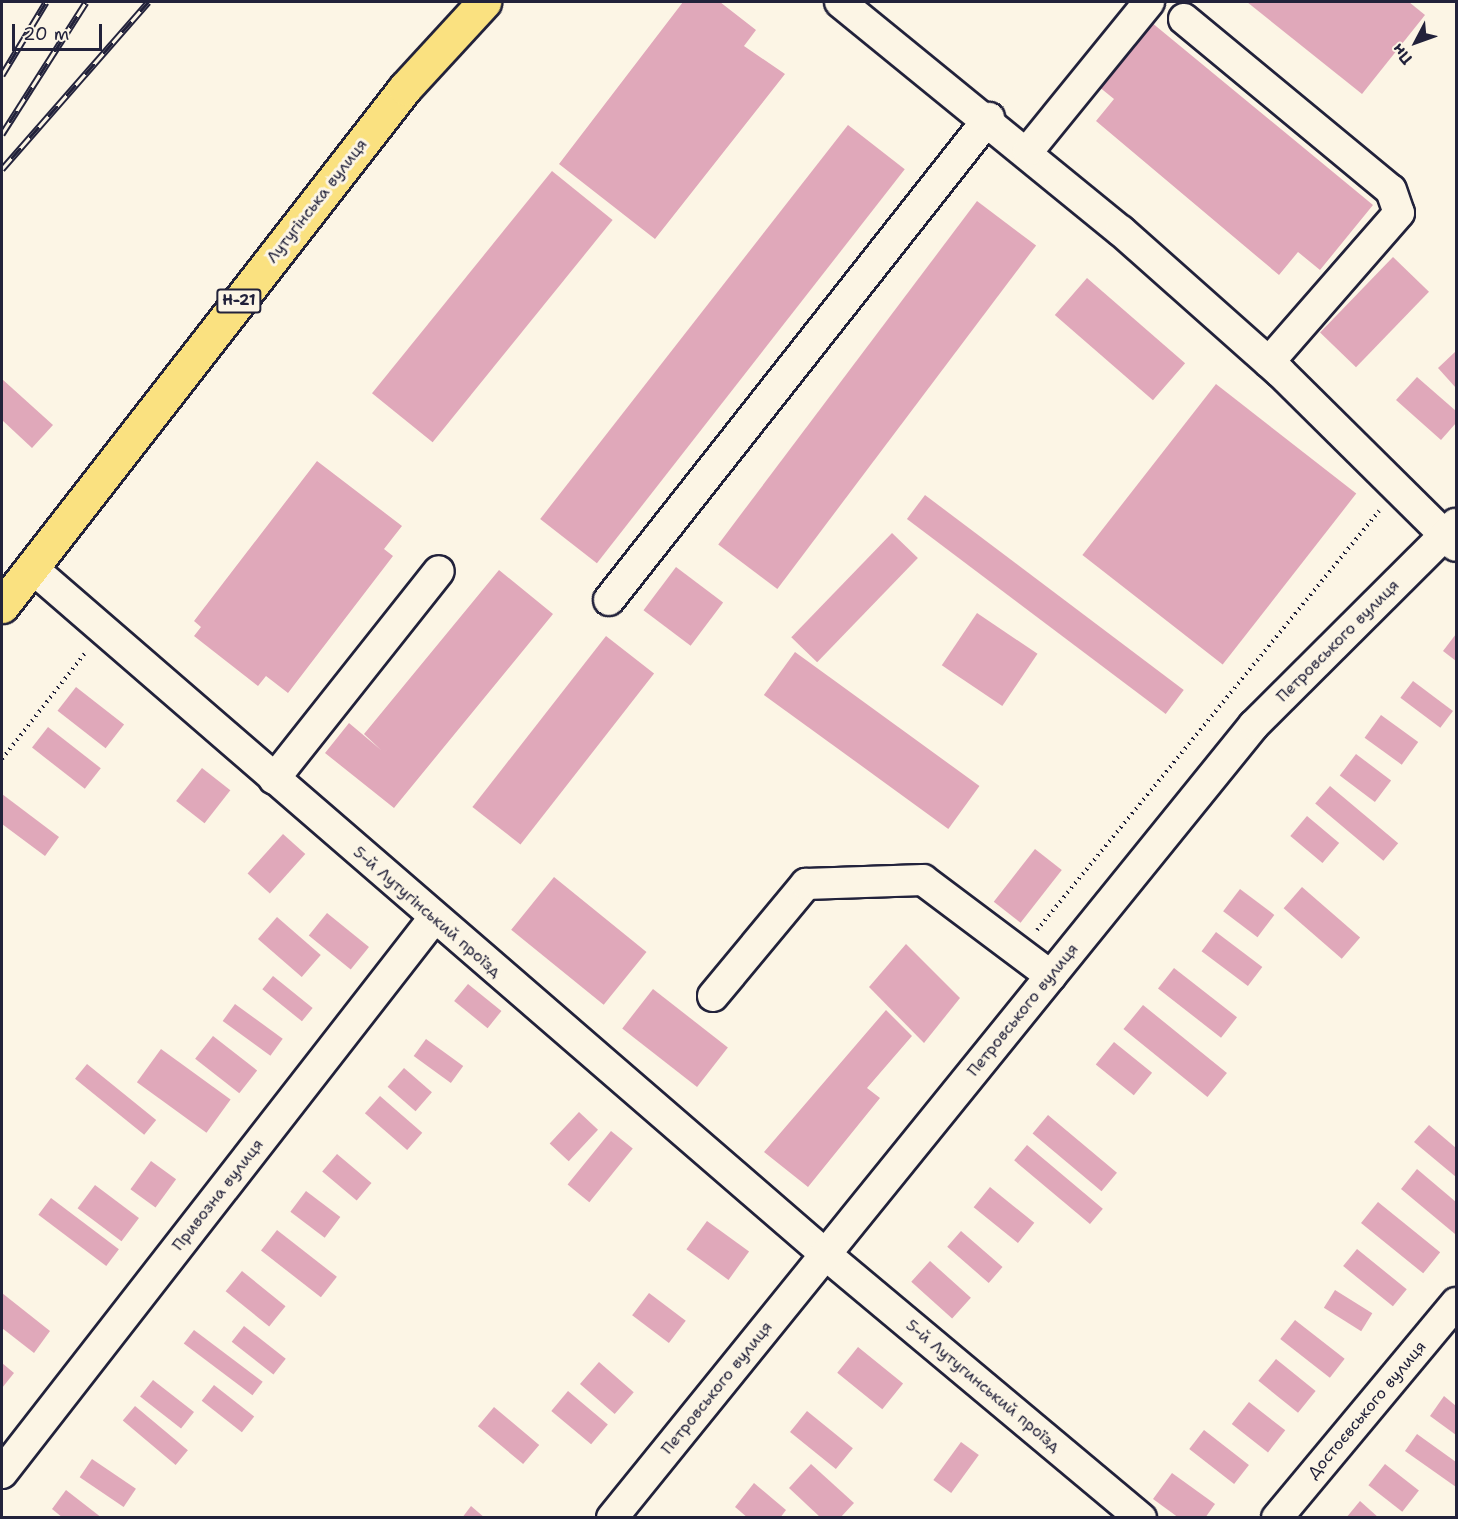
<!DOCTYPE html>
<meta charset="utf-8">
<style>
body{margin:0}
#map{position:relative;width:1458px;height:1519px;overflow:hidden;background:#fcf5e5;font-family:"Shantell Sans",sans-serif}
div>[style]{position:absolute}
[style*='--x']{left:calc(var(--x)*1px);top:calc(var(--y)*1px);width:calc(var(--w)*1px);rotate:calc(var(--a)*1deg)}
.building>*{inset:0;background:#e0a8ba;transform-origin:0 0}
.path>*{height:4px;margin-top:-2px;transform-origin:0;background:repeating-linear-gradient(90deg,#22223b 0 1.5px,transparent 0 6px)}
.roads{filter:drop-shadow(2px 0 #22223b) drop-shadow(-2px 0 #22223b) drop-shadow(0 2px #22223b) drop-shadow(0 -2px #22223b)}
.minor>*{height:30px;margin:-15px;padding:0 15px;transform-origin:15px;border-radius:15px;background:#fcf5e5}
.major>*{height:33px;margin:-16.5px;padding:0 16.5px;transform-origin:16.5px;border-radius:16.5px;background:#fae180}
.rail>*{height:7px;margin-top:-3.5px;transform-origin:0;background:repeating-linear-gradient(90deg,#fcf5e5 0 14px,#22223b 0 28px);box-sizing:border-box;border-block:2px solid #22223b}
span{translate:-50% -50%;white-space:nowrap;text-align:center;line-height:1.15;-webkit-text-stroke:6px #fcf5e5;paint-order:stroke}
.shield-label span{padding:2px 4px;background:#fcf5e5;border:2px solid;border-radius:4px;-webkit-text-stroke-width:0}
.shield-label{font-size:15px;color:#22223b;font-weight:700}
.street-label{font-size:16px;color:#22223b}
.frame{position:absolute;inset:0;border:3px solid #22223b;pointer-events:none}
.north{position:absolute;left:1386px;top:12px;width:60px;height:60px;-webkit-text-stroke:4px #fcf5e5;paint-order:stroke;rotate:229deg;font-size:16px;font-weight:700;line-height:24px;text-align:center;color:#22223b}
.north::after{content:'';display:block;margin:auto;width:21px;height:27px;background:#22223b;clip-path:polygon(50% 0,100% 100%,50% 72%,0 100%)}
.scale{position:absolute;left:12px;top:24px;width:90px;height:27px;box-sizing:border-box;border:3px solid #22223b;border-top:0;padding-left:8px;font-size:18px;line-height:21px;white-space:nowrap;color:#22223b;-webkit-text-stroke:4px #fcf5e5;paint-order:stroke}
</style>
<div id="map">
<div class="building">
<div style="clip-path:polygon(683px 2px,720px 2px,756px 30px,744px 46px,785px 74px,655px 239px,559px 164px)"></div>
<div style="clip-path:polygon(1247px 2px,1409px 2px,1425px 15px,1362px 94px)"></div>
<div style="clip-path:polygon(1151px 22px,1373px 205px,1320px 270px,1298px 252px,1279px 275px,1096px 121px,1114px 99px,1098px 86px)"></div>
<div style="left:848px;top:125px;width:72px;height:500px;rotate:38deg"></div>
<div style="left:552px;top:171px;width:78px;height:286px;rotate:39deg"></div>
<div style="left:977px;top:201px;width:74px;height:430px;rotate:37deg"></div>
<div style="left:1393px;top:257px;width:50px;height:105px;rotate:44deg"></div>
<div style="left:1087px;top:278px;width:130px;height:49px;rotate:41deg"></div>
<div style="clip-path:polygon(1456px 351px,1456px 388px,1438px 368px)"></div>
<div style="clip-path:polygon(1417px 377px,1456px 411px,1456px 423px,1441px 440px,1396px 400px)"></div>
<div style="clip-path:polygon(2px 379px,53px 425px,32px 448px,2px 420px)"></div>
<div style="left:1216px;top:384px;width:178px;height:217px;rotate:38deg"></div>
<div style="clip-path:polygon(317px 461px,402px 526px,384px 549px,393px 556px,288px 693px,266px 676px,258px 686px,194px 636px,201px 627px,194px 621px)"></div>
<div style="left:925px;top:495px;width:324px;height:30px;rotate:37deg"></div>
<div style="left:892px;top:533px;width:36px;height:145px;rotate:44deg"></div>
<div style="left:676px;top:567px;width:59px;height:54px;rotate:37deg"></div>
<div style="clip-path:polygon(499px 570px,553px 614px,394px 808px,325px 753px,349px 723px,381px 750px,364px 734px)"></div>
<div style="left:977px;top:613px;width:73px;height:63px;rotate:34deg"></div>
<div style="clip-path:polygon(1456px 634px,1456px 661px,1443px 651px)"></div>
<div style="left:606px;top:636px;width:61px;height:217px;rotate:38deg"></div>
<div style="left:795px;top:652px;width:228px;height:53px;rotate:36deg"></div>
<div style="left:1413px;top:681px;width:50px;height:21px;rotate:37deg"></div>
<div style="left:76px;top:687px;width:61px;height:30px;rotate:38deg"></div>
<div style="left:1381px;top:715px;width:46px;height:28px;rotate:36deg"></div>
<div style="left:48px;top:727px;width:67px;height:26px;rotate:38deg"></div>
<div style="left:1356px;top:754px;width:44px;height:27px;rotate:37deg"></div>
<div style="left:202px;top:768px;width:36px;height:42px;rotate:38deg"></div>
<div style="left:1330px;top:786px;width:89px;height:23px;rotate:40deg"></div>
<div style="clip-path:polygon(2px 794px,59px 837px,45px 856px,2px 824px)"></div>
<div style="left:1307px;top:816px;width:42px;height:26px;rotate:40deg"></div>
<div style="left:283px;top:834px;width:30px;height:53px;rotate:42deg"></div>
<div style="left:1035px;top:849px;width:34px;height:67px;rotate:38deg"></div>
<div style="left:554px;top:877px;width:119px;height:68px;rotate:39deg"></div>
<div style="left:1302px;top:887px;width:77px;height:28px;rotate:41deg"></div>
<div style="left:1240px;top:889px;width:43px;height:28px;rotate:37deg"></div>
<div style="left:327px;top:913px;width:54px;height:29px;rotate:39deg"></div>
<div style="left:277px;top:917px;width:58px;height:29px;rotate:41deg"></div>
<div style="left:1216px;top:932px;width:58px;height:24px;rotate:37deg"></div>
<div style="clip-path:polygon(906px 944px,960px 998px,924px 1043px,869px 987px)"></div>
<div style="left:1174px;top:968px;width:80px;height:26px;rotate:38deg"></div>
<div style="left:273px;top:976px;width:51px;height:17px;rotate:39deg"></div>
<div style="left:468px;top:984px;width:43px;height:22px;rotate:39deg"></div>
<div style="left:653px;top:989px;width:95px;height:50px;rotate:38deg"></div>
<div style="left:235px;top:1004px;width:59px;height:21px;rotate:36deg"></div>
<div style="left:1143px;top:1005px;width:108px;height:31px;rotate:39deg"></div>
<div style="clip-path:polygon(886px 1010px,912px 1036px,867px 1088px,880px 1098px,808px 1187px,764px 1152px)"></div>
<div style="left:213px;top:1036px;width:56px;height:29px;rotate:38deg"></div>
<div style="left:426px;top:1039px;width:46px;height:21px;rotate:36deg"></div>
<div style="left:1114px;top:1042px;width:49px;height:29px;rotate:39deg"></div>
<div style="left:161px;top:1049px;width:86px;height:41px;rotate:36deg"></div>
<div style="left:87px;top:1064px;width:89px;height:19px;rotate:39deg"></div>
<div style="left:404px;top:1068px;width:37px;height:25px;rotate:41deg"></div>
<div style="left:380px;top:1096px;width:56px;height:23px;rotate:41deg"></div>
<div style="left:579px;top:1112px;width:26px;height:43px;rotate:43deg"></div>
<div style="left:1048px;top:1115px;width:90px;height:24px;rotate:40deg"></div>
<div style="clip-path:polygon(1429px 1125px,1456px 1148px,1456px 1177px,1414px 1142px)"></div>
<div style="left:611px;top:1131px;width:28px;height:69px;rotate:39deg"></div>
<div style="left:1027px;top:1145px;width:99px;height:20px;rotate:40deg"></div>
<div style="left:337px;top:1154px;width:45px;height:23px;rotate:40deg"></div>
<div style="left:151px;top:1161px;width:31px;height:35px;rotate:36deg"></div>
<div style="clip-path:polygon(1417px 1169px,1456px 1202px,1455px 1234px,1401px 1189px)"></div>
<div style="left:95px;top:1185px;width:55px;height:29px;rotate:37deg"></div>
<div style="left:990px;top:1187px;width:57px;height:26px;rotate:39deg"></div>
<div style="left:306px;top:1191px;width:43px;height:26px;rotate:37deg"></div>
<div style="left:51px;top:1198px;width:85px;height:21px;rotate:37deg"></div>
<div style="left:1378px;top:1202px;width:80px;height:27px;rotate:39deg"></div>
<div style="left:707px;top:1221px;width:52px;height:35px;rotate:36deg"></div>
<div style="left:277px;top:1230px;width:76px;height:26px;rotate:38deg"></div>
<div style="left:961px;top:1231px;width:55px;height:21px;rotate:41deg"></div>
<div style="left:1357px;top:1249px;width:64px;height:22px;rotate:39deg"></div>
<div style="left:930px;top:1261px;width:55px;height:28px;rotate:42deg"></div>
<div style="left:242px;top:1271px;width:56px;height:26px;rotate:39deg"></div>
<div style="left:1335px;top:1290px;width:44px;height:21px;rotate:32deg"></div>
<div style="clip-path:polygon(2px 1293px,50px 1331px,34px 1353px,2px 1328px)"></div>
<div style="left:649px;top:1293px;width:46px;height:28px;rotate:37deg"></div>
<div style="left:1295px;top:1320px;width:63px;height:24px;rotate:38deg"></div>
<div style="left:244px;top:1326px;width:53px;height:20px;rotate:38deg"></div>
<div style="left:194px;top:1330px;width:86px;height:17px;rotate:37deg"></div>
<div style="left:858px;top:1347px;width:58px;height:33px;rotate:39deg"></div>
<div style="left:1276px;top:1359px;width:51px;height:28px;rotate:39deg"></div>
<div style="left:599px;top:1362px;width:46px;height:29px;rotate:41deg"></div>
<div style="clip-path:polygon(2px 1363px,14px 1373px,2px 1388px)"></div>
<div style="left:153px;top:1380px;width:52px;height:21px;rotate:38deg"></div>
<div style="left:214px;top:1385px;width:51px;height:20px;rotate:38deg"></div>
<div style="left:568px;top:1391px;width:52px;height:26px;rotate:40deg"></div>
<div style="clip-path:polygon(1444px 1396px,1456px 1406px,1456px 1435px,1430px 1416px)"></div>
<div style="left:1249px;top:1402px;width:46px;height:28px;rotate:38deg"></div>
<div style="left:135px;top:1406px;width:69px;height:19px;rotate:40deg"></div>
<div style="left:494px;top:1407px;width:59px;height:25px;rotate:40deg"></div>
<div style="left:807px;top:1411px;width:59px;height:27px;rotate:39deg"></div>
<div style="left:1204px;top:1430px;width:57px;height:24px;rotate:38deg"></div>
<div style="clip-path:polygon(1417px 1434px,1456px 1462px,1456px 1487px,1405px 1451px)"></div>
<div style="left:961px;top:1442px;width:22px;height:47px;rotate:36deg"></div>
<div style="left:92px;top:1459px;width:53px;height:22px;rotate:34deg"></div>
<div style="clip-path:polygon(811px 1464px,854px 1503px,840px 1518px,821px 1518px,789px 1488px)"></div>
<div style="left:1385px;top:1464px;width:43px;height:27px;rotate:38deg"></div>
<div style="clip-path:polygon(1172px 1473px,1215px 1504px,1205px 1518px,1179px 1518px,1153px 1499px)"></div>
<div style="clip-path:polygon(754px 1483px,786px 1510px,780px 1518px,748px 1518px,735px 1507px)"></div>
<div style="clip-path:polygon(66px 1490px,102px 1518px,63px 1518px,52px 1509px)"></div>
<div style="clip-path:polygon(1360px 1501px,1379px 1518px,1346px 1518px)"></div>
<div style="clip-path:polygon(471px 1506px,485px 1518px,462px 1518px)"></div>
</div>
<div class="path">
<div style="--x:2;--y:759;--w:136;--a:-51.9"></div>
<div style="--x:1037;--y:930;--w:541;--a:-50.78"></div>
</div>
<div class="roads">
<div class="minor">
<div style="--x:840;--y:2;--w:362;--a:39.2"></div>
<div style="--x:1121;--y:231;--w:213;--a:41.6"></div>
<div style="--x:1280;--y:372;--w:247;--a:44.7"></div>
<div style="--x:1184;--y:19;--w:268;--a:39.6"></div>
<div style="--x:1391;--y:190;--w:24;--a:71"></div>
<div style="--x:1399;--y:213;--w:198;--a:131.1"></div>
<div style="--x:1028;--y:151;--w:192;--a:-50.9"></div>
<div style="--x:32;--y:568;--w:1049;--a:40.86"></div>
<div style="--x:825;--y:1254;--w:412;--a:39.9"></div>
<div style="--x:609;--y:600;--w:614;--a:-51.75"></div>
<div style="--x:274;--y:779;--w:265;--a:-51.6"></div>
<div style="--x:713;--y:996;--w:146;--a:-50.3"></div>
<div style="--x:806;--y:884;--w:117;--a:-2"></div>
<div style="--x:923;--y:880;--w:160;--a:36.9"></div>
<div style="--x:2;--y:1473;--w:703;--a:-52.1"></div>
<div style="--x:612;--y:1518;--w:1020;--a:-51.01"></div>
<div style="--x:1254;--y:725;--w:285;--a:-44.9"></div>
<div style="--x:1277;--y:1518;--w:280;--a:-50.2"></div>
</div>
<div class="major">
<div style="--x:2;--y:606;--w:656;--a:-52.12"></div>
<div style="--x:405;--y:88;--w:117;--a:-47.4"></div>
</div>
</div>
<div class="rail">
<div style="--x:2;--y:75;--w:85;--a:-58.9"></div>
<div style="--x:2;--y:134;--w:156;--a:-57.5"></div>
<div style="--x:2;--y:169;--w:222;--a:-48.8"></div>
</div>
<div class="shield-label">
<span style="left:239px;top:301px">Н-21</span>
</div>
<div class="street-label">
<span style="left:317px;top:201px;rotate:-52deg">Лутугінська вулиця</span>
<span style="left:1338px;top:641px;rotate:-45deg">Петровського вулиця</span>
<span style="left:427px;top:912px;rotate:41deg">5-й Лутугінський проїзд</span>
<span style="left:1023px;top:1010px;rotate:-51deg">Петровського вулиця</span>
<span style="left:218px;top:1195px;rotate:-52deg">Привозна вулиця</span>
<span style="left:983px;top:1386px;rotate:40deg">5-й Лутугинський проїзд</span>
<span style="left:717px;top:1388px;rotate:-51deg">Петровського вулиця</span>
<span style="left:1367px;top:1410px;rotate:-50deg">Достоєвського вулиця</span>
</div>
<div class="frame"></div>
<div class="north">Пн</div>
<div class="scale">20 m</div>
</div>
